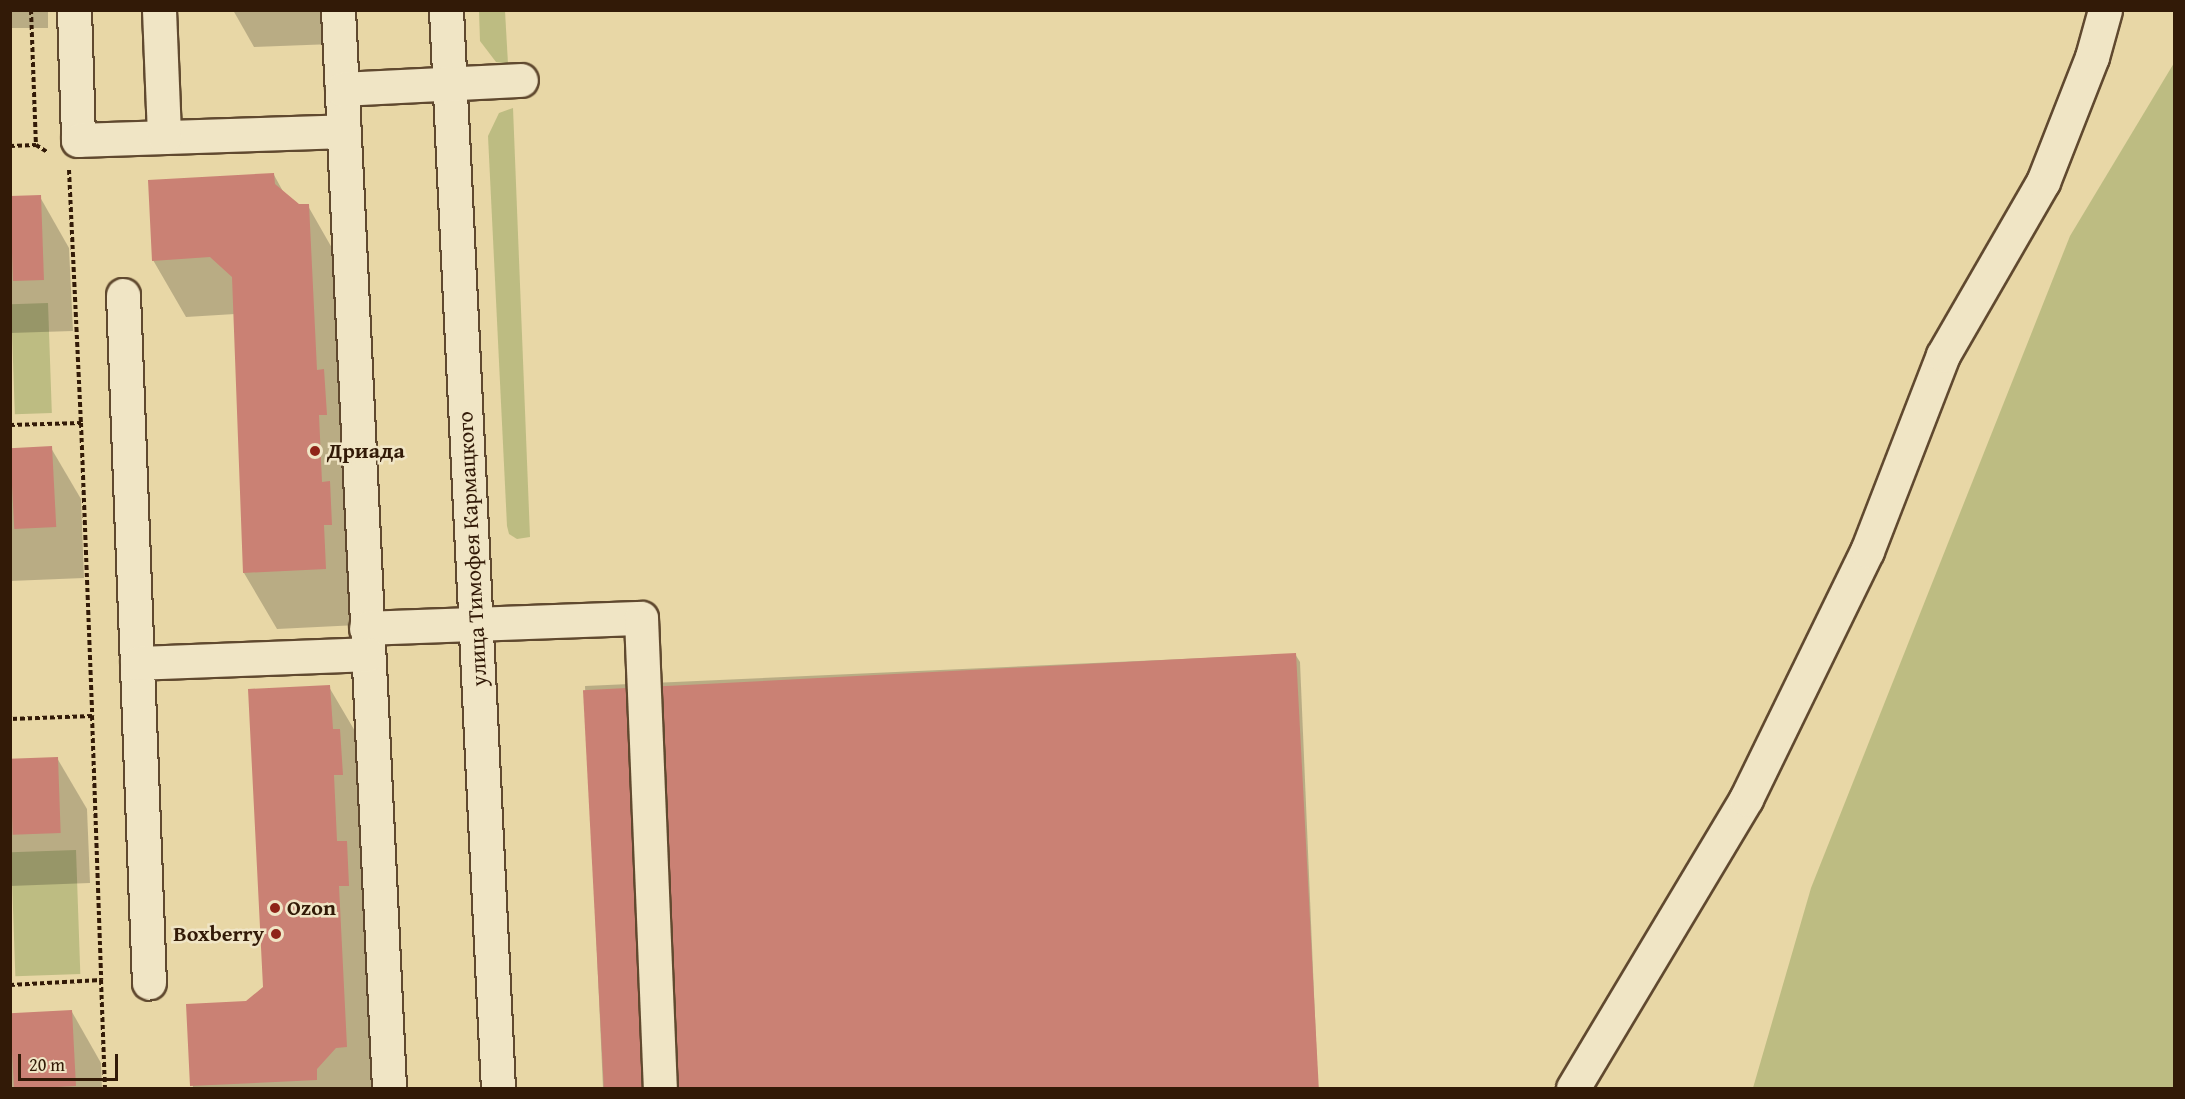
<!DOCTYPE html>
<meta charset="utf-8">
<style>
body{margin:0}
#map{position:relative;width:2185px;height:1099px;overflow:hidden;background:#e8d7a6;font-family:"Gentium Book Plus",serif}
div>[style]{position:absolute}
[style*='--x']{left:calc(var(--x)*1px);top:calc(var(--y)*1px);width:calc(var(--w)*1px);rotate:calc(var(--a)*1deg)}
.green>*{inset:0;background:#bdbc82;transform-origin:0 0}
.shadow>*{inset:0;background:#0003;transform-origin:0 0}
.building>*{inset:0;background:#ca8174;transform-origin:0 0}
.path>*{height:4px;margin-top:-2px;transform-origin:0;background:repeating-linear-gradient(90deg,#321a07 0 4.5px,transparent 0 7.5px)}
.roads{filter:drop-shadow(2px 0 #60492f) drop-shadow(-2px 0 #60492f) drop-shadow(0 2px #60492f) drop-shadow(0 -2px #60492f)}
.minor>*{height:33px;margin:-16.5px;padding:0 16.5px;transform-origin:16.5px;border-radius:16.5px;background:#f0e5c5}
.dots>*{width:16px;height:16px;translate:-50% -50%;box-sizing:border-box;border:3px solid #f0e5c5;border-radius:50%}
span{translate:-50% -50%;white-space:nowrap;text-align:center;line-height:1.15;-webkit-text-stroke:5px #f0e5c5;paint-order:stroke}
.poi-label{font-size:22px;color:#321a07;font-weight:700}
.left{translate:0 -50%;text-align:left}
.right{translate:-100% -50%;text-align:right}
.street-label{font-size:22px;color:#321a07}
.frame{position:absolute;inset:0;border:12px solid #321a07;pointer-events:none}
.scale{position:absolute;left:18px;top:1054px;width:100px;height:27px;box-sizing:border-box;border:3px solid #321a07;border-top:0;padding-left:8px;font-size:18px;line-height:21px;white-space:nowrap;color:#321a07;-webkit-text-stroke:4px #f0e5c5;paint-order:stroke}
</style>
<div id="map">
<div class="green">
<div style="clip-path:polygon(479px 11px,505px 11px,508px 64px,496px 62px,480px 41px)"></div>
<div style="clip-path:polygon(2174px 63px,2174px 1088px,1753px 1088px,1811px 888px,2070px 236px)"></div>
<div style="clip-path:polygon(513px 108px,530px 537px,517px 539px,509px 534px,507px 526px,488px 136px,499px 113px)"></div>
<div style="left:48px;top:303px;width:110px;height:37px;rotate:88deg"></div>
<div style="left:76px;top:850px;width:124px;height:65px;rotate:88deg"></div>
</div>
<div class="shadow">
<div style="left:10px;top:10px;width:38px;height:18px"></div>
<div style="clip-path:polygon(233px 10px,332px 10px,333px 44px,254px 47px)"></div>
<div style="clip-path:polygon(274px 175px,285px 195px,299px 206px,308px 206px,340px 262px,358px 625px,277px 629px,244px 573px,235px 314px,186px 317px,153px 260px)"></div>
<div style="clip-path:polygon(40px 197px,69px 248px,73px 331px,10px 333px,10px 198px)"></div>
<div style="clip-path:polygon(51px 448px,81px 499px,84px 578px,10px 581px,10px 449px)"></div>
<div style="clip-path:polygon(1295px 654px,1300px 662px,1318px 1088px,603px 1088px,585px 686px)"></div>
<div style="clip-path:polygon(329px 687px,362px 743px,378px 1088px,193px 1088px,188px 1005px,246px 1003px,264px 988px)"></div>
<div style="clip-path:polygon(57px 758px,87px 809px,90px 883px,10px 886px,10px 760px)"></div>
<div style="clip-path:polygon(72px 1012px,101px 1063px,102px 1088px,10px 1088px,10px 1015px)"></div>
</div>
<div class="building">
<div style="clip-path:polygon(274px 173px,275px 184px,299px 204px,309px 204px,317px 370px,324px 369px,327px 415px,319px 415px,322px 482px,330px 481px,332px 525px,324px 525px,326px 569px,243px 573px,232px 277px,210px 257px,152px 261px,148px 180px)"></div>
<div style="left:41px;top:195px;width:85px;height:31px;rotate:88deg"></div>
<div style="left:52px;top:446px;width:81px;height:42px;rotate:87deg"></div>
<div style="left:1296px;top:653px;width:435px;height:714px;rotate:87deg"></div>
<div style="clip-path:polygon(330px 685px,333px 729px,340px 729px,343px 775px,334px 775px,337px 841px,347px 841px,349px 886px,339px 886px,347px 1047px,336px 1048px,317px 1069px,317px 1080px,190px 1086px,186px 1004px,246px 1001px,263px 987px,248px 689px)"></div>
<div style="left:58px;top:757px;width:76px;height:48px;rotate:88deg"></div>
<div style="left:72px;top:1010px;width:76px;height:62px;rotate:87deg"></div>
</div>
<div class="path">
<div style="--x:31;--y:10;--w:135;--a:87.9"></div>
<div style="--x:10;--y:146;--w:26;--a:-2"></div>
<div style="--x:36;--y:145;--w:13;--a:32"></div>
<div style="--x:69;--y:170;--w:253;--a:87.3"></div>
<div style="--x:10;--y:425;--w:71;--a:-1.6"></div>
<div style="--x:81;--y:423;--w:293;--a:87.8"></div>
<div style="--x:92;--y:716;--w:82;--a:177.9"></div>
<div style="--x:92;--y:716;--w:264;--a:88"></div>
<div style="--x:10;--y:985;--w:91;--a:-3.1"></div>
<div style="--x:101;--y:980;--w:108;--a:87.9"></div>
</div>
<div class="roads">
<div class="minor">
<div style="--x:74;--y:10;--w:130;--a:88.2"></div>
<div style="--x:78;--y:140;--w:266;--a:-1.9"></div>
<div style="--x:159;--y:10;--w:127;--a:87.7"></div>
<div style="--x:338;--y:10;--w:1079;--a:87.29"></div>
<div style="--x:446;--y:10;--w:1079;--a:87.24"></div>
<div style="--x:342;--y:89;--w:179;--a:-2.9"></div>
<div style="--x:123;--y:295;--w:688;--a:87.84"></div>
<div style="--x:366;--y:628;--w:275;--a:-2.1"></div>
<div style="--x:641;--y:618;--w:470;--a:87.7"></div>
<div style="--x:137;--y:663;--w:231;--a:-2.2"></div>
<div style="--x:1573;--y:1088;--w:337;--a:-59.1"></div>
<div style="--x:1746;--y:799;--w:276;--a:-64"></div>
<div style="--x:1867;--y:551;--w:210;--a:-68.8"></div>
<div style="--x:1943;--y:355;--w:200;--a:-60"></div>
<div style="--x:2043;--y:182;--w:134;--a:-68.6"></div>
<div style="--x:2092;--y:57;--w:49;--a:-74.5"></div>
</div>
</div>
<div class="dots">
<div style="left:315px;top:451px;background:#8f2418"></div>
<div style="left:275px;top:908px;background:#8f2418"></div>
<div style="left:276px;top:934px;background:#8f2418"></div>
</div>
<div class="poi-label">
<span class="left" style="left:327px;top:451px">Дриада</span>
<span class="left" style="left:287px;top:908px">Ozon</span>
<span class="right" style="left:264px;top:934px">Boxberry</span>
</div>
<div class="street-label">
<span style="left:472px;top:549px;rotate:-93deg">улица Тимофея Кармацкого</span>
</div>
<div class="frame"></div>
<div class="scale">20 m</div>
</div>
